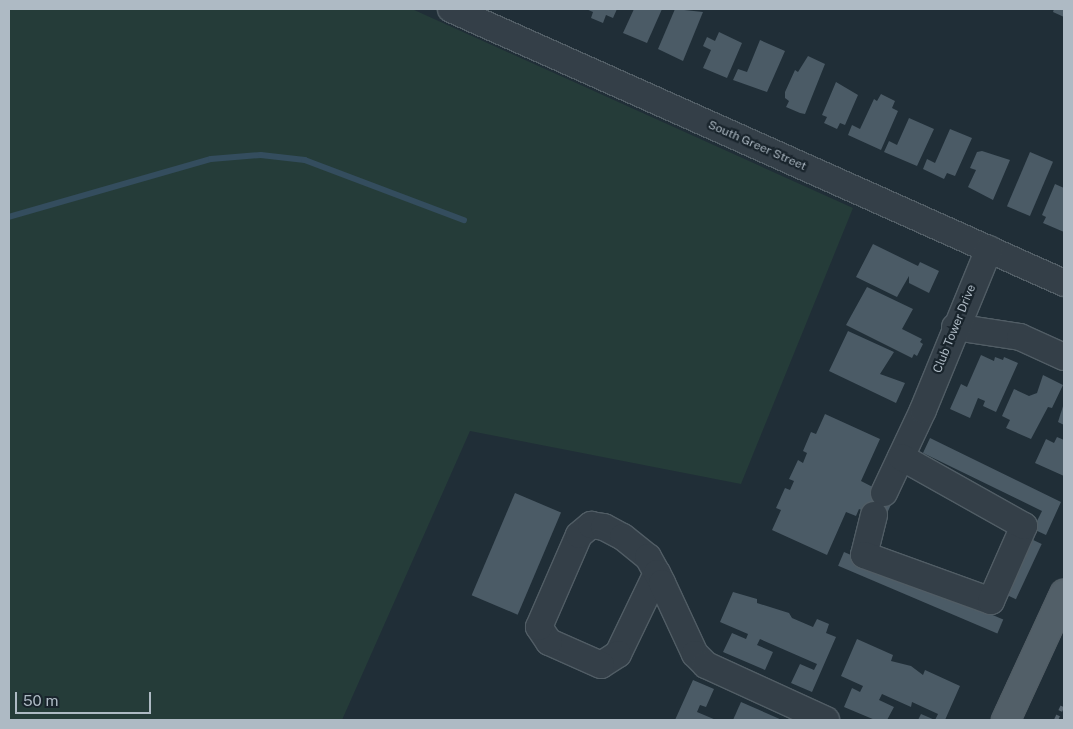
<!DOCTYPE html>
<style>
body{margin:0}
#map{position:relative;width:1073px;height:729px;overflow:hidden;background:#202e37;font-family:"Public Sans",sans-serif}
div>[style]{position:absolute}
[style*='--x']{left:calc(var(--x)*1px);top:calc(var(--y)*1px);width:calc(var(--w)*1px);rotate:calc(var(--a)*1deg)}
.green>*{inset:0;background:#253c39}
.stream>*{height:5.5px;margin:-2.75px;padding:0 2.75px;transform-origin:2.75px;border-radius:2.75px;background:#344d5e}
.building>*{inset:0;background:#4b5b66;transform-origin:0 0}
.roads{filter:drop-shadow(1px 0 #515d65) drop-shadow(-1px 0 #515d65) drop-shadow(0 1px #515d65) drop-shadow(0 -1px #515d65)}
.minor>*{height:26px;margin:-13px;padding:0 13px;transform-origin:13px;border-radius:13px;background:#343f48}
.major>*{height:28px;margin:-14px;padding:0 14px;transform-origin:14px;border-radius:14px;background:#525f68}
.rail>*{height:4px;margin-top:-2px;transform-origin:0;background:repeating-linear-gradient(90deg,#56646f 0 5px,transparent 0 10px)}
span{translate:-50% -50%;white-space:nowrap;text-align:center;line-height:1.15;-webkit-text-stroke:4.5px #19242c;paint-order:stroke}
.street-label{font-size:12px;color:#aebac4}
.frame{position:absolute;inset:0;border:10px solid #aebac4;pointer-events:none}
.scale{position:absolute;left:15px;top:692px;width:136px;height:22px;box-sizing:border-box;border:2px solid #aebac4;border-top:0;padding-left:6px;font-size:15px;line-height:18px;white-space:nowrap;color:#aebac4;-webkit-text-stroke:4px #19242c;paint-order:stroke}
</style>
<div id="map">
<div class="green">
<div style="clip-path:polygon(9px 9px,412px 9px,853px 208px,741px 484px,470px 431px,342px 720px,9px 720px)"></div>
</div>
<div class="stream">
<div style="--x:9;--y:217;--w:210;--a:-16"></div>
<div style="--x:211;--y:159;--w:50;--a:-4.6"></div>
<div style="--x:261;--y:155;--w:44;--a:6.5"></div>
<div style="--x:305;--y:160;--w:170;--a:20.7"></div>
</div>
<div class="building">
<div style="clip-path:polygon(586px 9px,617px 9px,613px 18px,606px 15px,603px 23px,591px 18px,593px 12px)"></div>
<div style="clip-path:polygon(634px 9px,662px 9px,647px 43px,623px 33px)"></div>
<div style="clip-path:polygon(675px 9px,703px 12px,683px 61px,658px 49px)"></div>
<div style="clip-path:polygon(1054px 9px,1064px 9px,1064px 17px,1053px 12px)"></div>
<div style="clip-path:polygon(719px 32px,742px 43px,727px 78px,703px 68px,711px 50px,703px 46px,707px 37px,715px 41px)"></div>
<div style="clip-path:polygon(760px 40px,785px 51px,767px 92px,733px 80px,738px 69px,747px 72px)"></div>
<div style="clip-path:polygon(808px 56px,825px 64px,805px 114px,800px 113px,786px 107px,789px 101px,785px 98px,785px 92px,795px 70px,798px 72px)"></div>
<div style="clip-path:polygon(836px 82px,858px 95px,845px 125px,840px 123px,837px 129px,824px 123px,827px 117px,822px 115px)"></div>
<div style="clip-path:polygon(881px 94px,895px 101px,892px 108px,898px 111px,881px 150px,848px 135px,852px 125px,860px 129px,874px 99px,877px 101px)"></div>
<div style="clip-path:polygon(909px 118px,934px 129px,917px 166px,884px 152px,889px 141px,897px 145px)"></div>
<div style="clip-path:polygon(950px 129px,972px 138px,955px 176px,947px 173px,944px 179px,923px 169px,927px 159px,935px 163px)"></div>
<div style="clip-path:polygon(982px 151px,1010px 160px,993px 200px,968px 187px,976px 170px,970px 168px,977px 152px)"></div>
<div style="left:1030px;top:152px;width:25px;height:59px;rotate:23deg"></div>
<div style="clip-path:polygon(1055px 184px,1064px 188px,1064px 232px,1043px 223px,1046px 217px,1042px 215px)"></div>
<div style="clip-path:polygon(873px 244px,918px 266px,920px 262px,939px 271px,929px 293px,909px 283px,909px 276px,897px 297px,856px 277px)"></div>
<div style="clip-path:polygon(867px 287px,913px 309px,902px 329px,922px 339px,920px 342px,923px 344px,917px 356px,914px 354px,912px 358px,846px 325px)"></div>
<div style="clip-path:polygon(848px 331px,894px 352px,880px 374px,905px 383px,896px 403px,829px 371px)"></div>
<div style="clip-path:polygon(981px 355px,994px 361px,995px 357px,1003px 360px,1004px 357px,1018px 363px,996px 412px,983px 406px,985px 401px,978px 398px,970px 418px,950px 409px,961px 384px,967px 387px)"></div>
<div style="clip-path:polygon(1043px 375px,1063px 385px,1052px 408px,1048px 407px,1031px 439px,1006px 428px,1010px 420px,1002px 416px,1014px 389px,1029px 396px,1037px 393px)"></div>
<div style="clip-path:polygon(1064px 403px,1064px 425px,1058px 422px)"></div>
<div style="clip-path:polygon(825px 414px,880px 439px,861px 481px,894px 498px,884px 520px,859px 509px,856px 516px,846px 512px,827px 555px,772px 530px,781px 510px,776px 508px,785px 488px,790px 490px,794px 481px,789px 479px,798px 460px,803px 463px,807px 453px,803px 451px,811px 432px,816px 434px)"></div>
<div style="clip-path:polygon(1057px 437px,1064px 440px,1064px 476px,1035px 463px,1046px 439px,1054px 443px)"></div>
<div style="clip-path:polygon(930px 438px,1061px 502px,1046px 535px,1033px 529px,1042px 511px,923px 453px)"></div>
<div style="left:515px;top:493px;width:50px;height:111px;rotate:23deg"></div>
<div style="left:1029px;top:538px;width:14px;height:61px;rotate:25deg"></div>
<div style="left:844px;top:552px;width:173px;height:15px;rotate:23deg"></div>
<div style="clip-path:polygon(733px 592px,757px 599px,757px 603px,789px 613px,792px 618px,813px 627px,817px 619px,829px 624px,826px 633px,836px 637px,812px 692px,791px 683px,800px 664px,814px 670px,817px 664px,760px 639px,757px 645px,773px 652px,765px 670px,723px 652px,732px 633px,746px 639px,748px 634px,720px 622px)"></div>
<div style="clip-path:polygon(857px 639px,893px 655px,891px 661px,911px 666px,923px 675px,925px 670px,960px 686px,945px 720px,935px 720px,938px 714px,912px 702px,911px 707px,882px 694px,879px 700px,894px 707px,887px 720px,875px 720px,844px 707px,852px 688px,860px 692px,863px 686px,841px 676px)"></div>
<div style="clip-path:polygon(693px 680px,714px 689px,706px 707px,700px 705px,697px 712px,716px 720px,675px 720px)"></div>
<div style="clip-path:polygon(741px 702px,782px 720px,733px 720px)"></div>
<div style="clip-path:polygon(921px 714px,935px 720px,918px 720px)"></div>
</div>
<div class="roads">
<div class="minor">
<div style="--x:451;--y:9;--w:671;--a:24.08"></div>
<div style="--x:955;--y:327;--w:66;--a:8.7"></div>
<div style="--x:1020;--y:337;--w:48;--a:24.4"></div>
<div style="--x:884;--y:493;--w:92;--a:-64.8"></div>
<div style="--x:923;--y:410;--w:174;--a:-67.7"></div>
<div style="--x:874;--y:515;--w:41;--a:104"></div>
<div style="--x:864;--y:555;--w:135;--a:19.9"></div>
<div style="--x:991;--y:601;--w:82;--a:-66.3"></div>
<div style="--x:1024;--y:526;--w:141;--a:-150.7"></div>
<div style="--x:657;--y:573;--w:90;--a:115.7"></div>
<div style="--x:618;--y:654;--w:20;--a:147"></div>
<div style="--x:601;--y:665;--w:57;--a:-156.1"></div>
<div style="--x:549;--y:642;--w:18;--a:-124"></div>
<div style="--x:539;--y:627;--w:100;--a:-66.5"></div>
<div style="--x:579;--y:535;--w:16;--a:-40"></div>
<div style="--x:591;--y:525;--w:13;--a:9"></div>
<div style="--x:604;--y:527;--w:21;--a:28"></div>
<div style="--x:623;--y:537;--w:32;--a:39"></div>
<div style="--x:648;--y:557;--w:18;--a:61"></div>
<div style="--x:657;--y:573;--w:11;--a:63"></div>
<div style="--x:662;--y:583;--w:78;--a:65.1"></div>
<div style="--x:695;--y:654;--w:16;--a:45"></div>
<div style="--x:706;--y:665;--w:132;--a:24.6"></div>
</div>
<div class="major">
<div style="--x:1006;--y:720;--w:139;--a:-65.3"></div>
</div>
</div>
<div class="rail">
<div style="--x:1056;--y:720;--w:19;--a:-65"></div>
</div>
<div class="street-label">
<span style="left:757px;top:146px;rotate:24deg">South Greer Street</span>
<span style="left:955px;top:329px;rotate:-68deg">Club Tower Drive</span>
</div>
<div class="frame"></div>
<div class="scale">50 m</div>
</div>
